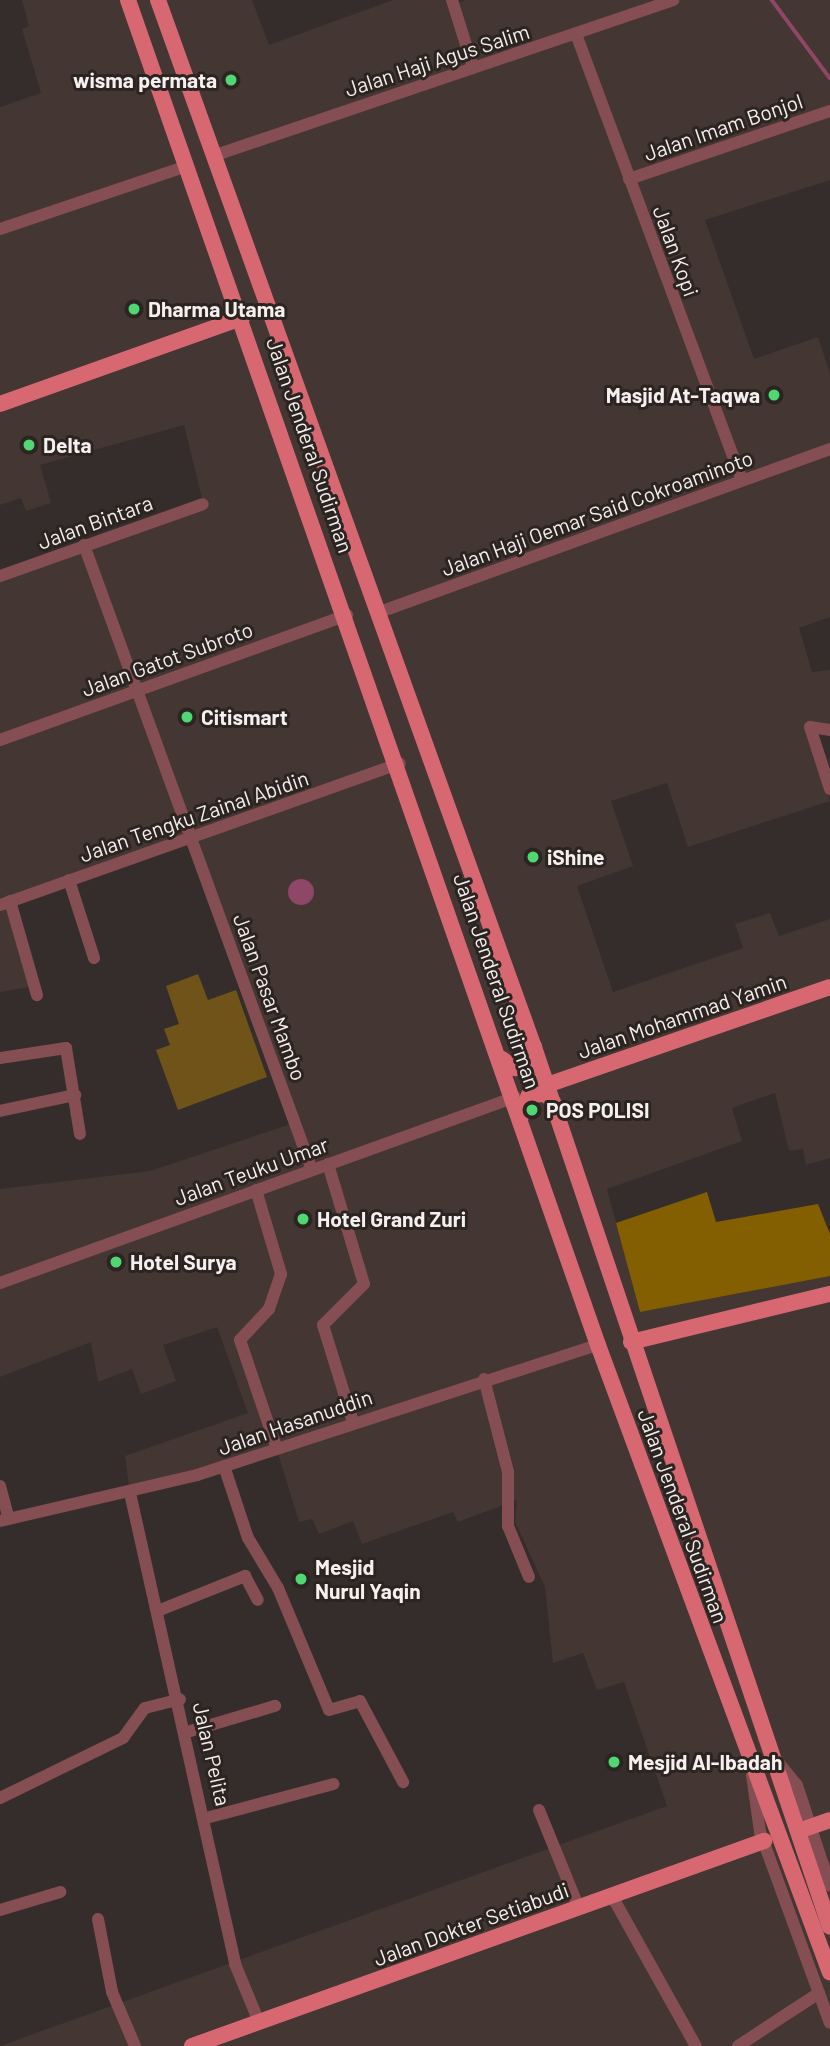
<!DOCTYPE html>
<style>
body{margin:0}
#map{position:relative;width:830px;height:2046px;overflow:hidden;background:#352d2b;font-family:Barlow,sans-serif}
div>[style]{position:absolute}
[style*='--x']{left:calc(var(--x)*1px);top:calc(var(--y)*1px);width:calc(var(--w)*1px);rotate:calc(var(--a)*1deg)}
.built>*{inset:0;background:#443632}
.green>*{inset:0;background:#6f5318}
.forest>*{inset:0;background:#835f02}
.water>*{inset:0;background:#8f4767}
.round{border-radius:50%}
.stream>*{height:3.5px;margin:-1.75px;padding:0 1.75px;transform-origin:1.75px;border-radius:1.75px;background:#8f4767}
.minor>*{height:12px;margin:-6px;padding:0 6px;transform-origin:6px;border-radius:6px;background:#854e52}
.major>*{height:16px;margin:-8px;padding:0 8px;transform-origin:8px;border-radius:8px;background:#d76872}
.dots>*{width:19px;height:19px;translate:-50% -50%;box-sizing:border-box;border:4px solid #2b2421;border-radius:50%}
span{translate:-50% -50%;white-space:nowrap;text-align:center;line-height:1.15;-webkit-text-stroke:6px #2b2421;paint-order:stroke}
.street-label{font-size:21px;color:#f5f0ef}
.poi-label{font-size:21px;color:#f5f0ef;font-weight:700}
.right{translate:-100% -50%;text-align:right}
.left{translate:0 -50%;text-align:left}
</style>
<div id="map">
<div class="built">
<div style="clip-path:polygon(22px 0,252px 0,269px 45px,393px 0,448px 0,450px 5px,466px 0,830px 0,830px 180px,705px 220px,754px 359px,818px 337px,830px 373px,830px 617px,799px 628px,812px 672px,830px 670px,830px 724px,811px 727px,830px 801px,688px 847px,667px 783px,611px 801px,633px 866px,577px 886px,613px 992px,743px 948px,735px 924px,770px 913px,779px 936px,830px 919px,830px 1158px,806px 1165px,803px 1149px,789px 1151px,775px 1093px,732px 1108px,742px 1141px,607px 1189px,640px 1312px,830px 1276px,830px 2046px,0 2046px,667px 1806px,624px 1682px,597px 1690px,583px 1653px,553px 1663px,545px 1587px,515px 1522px,517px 1500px,458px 1522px,453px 1512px,362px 1544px,353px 1521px,319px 1534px,312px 1519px,299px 1522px,277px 1450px,130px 1493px,125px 1456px,248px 1413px,217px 1327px,163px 1345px,176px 1381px,141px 1394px,132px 1369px,98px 1382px,91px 1342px,0 1377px,0 1189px,150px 1171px,294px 1123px,191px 838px,11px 901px,35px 986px,0 992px,0 577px,203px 502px,184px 425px,40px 465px,51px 503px,26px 511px,21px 498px,0 505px,0 107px,41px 93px,22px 29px,29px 26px)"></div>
</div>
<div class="green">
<div style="clip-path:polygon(198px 974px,208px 1000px,236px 990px,267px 1077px,178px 1110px,156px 1050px,170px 1045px,164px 1029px,179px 1024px,166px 986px)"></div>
</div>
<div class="forest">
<div style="clip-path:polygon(707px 1192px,716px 1222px,818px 1204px,830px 1234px,830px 1276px,640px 1312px,616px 1223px)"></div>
</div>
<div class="water">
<div class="round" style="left:288px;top:879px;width:26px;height:26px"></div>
</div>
<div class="stream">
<div style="--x:772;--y:0;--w:97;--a:53.4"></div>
</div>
<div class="minor">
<div style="--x:452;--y:0;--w:70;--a:72.6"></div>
<div style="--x:576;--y:34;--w:476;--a:69.6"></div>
<div style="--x:213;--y:156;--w:486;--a:-18.7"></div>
<div style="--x:629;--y:179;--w:212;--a:-18.7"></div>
<div style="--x:0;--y:229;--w:197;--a:-18.6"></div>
<div style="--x:84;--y:545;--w:665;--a:69.96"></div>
<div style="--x:0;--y:576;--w:215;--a:-19.5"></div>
<div style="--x:377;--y:613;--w:482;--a:-19.9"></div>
<div style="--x:830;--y:730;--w:20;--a:-171"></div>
<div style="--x:810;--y:727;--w:65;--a:72.1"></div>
<div style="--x:0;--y:740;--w:369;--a:-19.8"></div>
<div style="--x:69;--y:880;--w:82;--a:72.2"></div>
<div style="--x:10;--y:901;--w:98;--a:74"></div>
<div style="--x:0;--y:905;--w:424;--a:-19.5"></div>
<div style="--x:0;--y:1058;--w:67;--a:-8.6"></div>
<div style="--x:66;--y:1048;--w:87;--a:80.8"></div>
<div style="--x:0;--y:1111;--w:77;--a:-12"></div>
<div style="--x:328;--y:1164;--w:125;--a:73.3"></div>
<div style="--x:364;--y:1284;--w:58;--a:135"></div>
<div style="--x:323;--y:1325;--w:102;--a:72.8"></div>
<div style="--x:256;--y:1190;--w:88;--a:73.4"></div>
<div style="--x:281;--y:1274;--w:37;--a:109"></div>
<div style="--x:269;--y:1309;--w:42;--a:133.1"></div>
<div style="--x:240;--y:1340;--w:115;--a:71.3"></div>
<div style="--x:0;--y:1283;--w:548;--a:-19.86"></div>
<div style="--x:484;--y:1379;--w:96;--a:75.5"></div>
<div style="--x:508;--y:1472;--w:54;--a:90"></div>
<div style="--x:508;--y:1526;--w:55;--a:67.6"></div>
<div style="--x:224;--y:1466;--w:76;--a:71.6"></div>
<div style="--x:248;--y:1538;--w:58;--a:59"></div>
<div style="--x:278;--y:1588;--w:132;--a:67.3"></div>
<div style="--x:329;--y:1710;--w:32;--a:-16"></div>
<div style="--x:360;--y:1701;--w:92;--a:62"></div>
<div style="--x:0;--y:1486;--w:34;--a:75"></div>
<div style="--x:130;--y:1493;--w:483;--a:77.4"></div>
<div style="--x:235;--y:1964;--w:63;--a:67.5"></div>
<div style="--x:0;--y:1521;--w:202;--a:-13.1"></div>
<div style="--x:197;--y:1475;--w:422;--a:-18"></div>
<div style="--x:160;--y:1610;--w:92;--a:-21.8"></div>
<div style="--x:245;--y:1576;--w:27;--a:62"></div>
<div style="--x:187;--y:1732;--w:92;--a:-16.5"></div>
<div style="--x:774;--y:1757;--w:36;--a:51"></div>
<div style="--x:797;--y:1785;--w:106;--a:71.9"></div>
<div style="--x:752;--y:1775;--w:58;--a:82"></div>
<div style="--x:760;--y:1832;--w:203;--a:69.9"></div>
<div style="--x:0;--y:1798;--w:137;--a:-26"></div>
<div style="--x:123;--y:1738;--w:37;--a:-54"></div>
<div style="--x:145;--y:1708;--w:36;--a:-14"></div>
<div style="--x:539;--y:1810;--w:106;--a:67.8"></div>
<div style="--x:206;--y:1818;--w:132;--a:-14.9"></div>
<div style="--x:612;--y:1896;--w:172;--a:60.8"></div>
<div style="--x:0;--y:1910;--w:63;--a:-16.7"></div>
<div style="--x:98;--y:1919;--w:74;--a:79.1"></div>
<div style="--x:112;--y:1992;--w:59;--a:66.9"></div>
<div style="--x:738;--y:2046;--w:97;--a:-33.2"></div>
</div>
<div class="major">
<div style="--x:128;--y:0;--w:1425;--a:70.74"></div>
<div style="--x:598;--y:1345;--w:669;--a:69.72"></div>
<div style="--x:158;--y:0;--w:1112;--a:70.25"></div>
<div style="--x:534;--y:1047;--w:928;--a:71.41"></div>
<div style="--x:0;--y:404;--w:257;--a:-19.6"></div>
<div style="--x:502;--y:1059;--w:16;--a:35"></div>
<div style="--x:515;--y:1068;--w:11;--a:-10"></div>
<div style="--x:526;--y:1066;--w:21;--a:-67"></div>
<div style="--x:547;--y:1085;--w:299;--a:-19.1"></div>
<div style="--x:522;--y:1115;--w:21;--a:-71"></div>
<div style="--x:529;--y:1095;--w:17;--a:-3"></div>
<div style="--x:546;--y:1094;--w:11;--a:49"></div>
<div style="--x:631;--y:1342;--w:205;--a:-13.6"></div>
<div style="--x:807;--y:1828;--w:24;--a:-19"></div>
<div style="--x:192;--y:2046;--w:608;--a:-19.72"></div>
</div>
<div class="dots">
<div style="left:231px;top:80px;background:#51d674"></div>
<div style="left:134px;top:309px;background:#51d674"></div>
<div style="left:774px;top:395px;background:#51d674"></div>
<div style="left:29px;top:445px;background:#51d674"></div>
<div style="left:187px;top:717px;background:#51d674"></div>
<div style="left:533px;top:857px;background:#51d674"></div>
<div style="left:532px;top:1110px;background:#51d674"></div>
<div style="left:303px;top:1219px;background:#51d674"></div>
<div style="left:116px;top:1262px;background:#51d674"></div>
<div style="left:301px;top:1579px;background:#51d674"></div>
<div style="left:614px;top:1762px;background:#51d674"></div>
</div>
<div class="street-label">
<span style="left:437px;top:60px;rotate:-18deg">Jalan Haji Agus Salim</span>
<span style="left:723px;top:127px;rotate:-19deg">Jalan Imam Bonjol</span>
<span style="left:676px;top:251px;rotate:70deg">Jalan Kopi</span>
<span style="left:310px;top:445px;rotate:71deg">Jalan Jenderal Sudirman</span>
<span style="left:597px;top:513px;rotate:-20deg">Jalan Haji Oemar Said Cokroaminoto</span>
<span style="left:95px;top:522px;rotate:-20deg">Jalan Bintara</span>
<span style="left:167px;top:659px;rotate:-20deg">Jalan Gatot Subroto</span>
<span style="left:194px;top:816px;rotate:-19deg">Jalan Tengku Zainal Abidin</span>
<span style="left:497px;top:981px;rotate:71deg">Jalan Jenderal Sudirman</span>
<span style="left:270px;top:997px;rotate:70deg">Jalan Pasar Mambo</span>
<span style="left:682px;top:1016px;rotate:-19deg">Jalan Mohammad Yamin</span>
<span style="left:251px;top:1171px;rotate:-20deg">Jalan Teuku Umar</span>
<span style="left:295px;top:1422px;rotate:-19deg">Jalan Hasanuddin</span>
<span style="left:683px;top:1516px;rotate:70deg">Jalan Jenderal Sudirman</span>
<span style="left:212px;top:1754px;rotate:77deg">Jalan Pelita</span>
<span style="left:471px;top:1924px;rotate:-20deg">Jalan Dokter Setiabudi</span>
</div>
<div class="poi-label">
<span class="right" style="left:217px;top:80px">wisma permata</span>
<span class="left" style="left:148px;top:309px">Dharma Utama</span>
<span class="right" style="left:760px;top:395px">Masjid At-Taqwa</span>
<span class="left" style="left:43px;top:445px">Delta</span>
<span class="left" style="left:201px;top:717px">Citismart</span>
<span class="left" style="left:547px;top:857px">iShine</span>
<span class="left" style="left:546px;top:1110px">POS POLISI</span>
<span class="left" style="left:317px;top:1219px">Hotel Grand Zuri</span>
<span class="left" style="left:130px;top:1262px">Hotel Surya</span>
<span class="left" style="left:315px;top:1579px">Mesjid<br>Nurul Yaqin</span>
<span class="left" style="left:628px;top:1762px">Mesjid Al-Ibadah</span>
</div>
</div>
